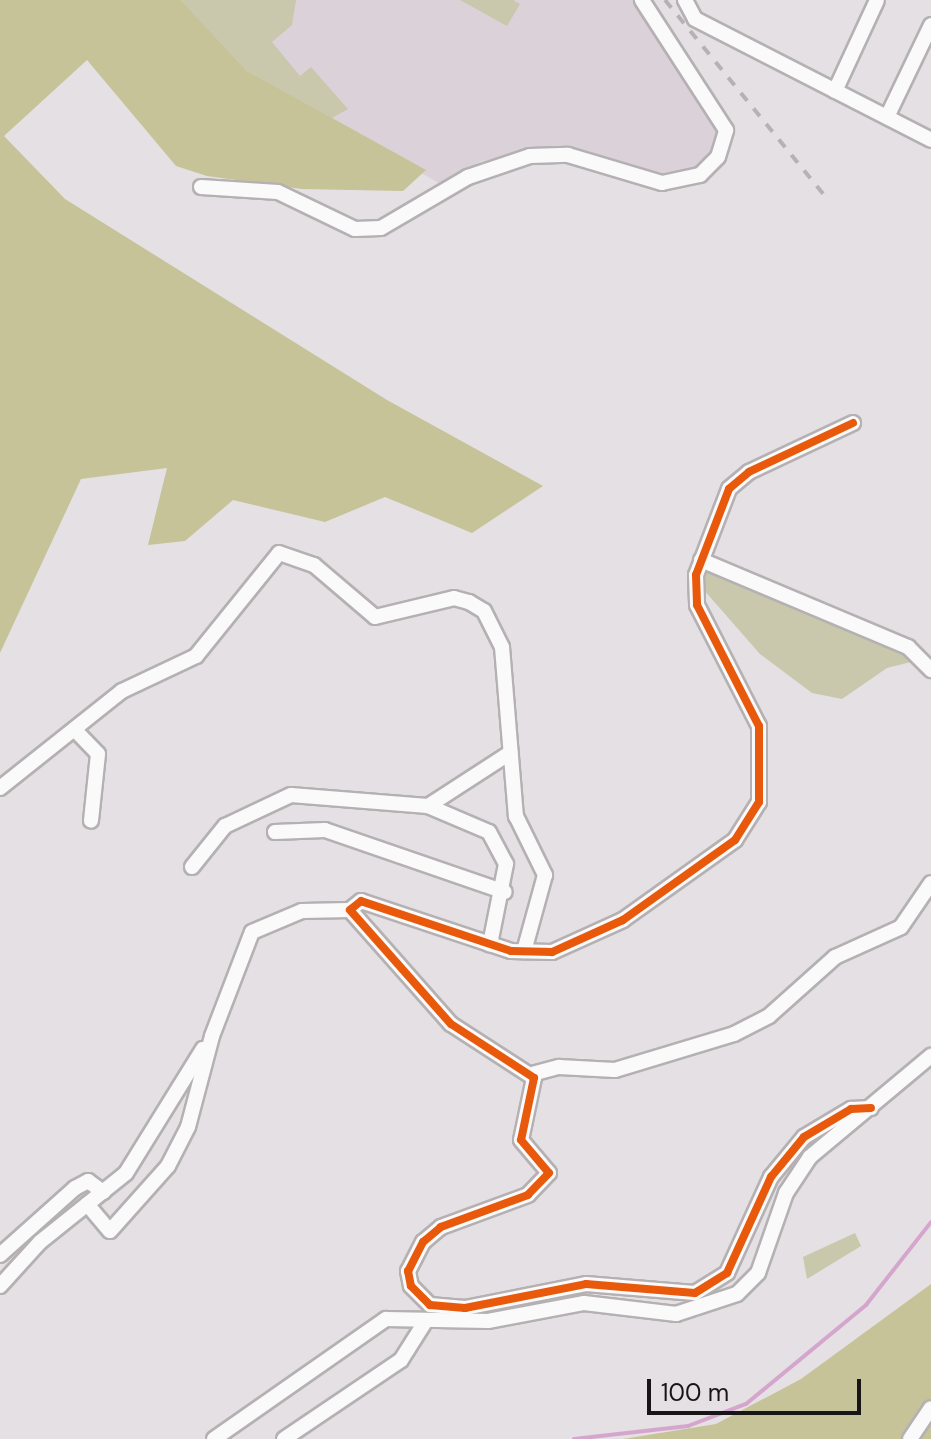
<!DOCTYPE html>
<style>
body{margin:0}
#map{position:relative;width:931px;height:1439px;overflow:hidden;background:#e5e0e3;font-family:"DM Sans",sans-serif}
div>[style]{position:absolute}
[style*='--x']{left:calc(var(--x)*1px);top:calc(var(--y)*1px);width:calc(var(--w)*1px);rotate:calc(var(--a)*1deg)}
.built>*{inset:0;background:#dbd1d9}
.green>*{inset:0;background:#c9c7ac}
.forest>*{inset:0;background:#c5c397}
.stream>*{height:4px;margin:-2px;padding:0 2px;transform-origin:2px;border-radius:2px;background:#d5a6cd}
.roads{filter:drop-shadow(2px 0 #b5b1b3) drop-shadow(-2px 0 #b5b1b3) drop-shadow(0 2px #b5b1b3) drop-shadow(0 -2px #b5b1b3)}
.minor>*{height:14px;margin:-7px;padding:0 7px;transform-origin:7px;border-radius:7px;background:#fbfafb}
.rail>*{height:4px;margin-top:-2px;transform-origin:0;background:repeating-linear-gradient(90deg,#b4b3b3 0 10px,transparent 0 20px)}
.cycleway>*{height:8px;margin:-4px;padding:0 4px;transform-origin:4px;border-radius:4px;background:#e8590c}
span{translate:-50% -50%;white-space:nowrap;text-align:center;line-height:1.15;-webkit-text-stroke:6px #e6dfe4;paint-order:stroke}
.scale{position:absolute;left:647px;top:1379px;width:214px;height:36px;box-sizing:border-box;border:4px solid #181517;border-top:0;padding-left:10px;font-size:24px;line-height:28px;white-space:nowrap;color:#181517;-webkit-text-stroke:6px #e6dfe4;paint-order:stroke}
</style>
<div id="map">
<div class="built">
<div style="clip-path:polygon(181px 0,633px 0,719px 127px,719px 146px,687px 175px,666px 179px,584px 150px,561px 149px,482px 161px,442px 185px,247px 71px)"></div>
</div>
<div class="green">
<div style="clip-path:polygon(181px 0,296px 0,292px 25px,272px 42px,300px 76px,311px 67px,348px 109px,332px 118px,247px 71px)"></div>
<div style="clip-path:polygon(460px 0,513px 0,520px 4px,507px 26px)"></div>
<div style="clip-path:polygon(707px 569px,894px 646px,915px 661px,887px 668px,842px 699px,812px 693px,760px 654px,703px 589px)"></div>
<div style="clip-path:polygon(855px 1233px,861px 1246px,807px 1279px,803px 1257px)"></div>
</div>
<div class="forest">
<div style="clip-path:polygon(0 0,181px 0,247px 71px,426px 170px,403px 191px,302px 189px,207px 176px,176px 166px,87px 60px,4px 136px,65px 199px,387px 400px,543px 486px,472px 533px,385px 497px,325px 522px,233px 500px,185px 541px,148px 545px,167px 468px,81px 479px,0 653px)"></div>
<div style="clip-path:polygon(931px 1284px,931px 1439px,623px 1439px,716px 1424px,801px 1379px)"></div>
</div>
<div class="stream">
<div style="--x:574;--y:1439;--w:115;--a:-6.5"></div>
<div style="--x:688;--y:1426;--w:62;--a:-20.8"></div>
<div style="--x:746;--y:1404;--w:156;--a:-39.5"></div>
<div style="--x:866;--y:1305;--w:105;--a:-51.9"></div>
</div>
<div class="roads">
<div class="minor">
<div style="--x:685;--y:0;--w:21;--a:62"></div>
<div style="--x:695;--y:19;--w:265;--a:27.1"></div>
<div style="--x:835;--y:91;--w:100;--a:-65.2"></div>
<div style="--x:887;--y:117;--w:102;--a:-64.4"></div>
<div style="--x:201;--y:187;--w:77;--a:3.7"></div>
<div style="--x:278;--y:192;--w:85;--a:25.7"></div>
<div style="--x:355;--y:229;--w:26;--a:-2"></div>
<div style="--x:381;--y:228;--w:101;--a:-30.4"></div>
<div style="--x:468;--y:177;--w:65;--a:-18.7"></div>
<div style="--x:530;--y:156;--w:38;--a:-2"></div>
<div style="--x:568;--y:155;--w:98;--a:16.6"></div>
<div style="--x:662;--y:183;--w:39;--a:-12"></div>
<div style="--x:700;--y:175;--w:25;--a:-45"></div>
<div style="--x:718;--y:157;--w:28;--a:-73"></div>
<div style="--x:726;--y:130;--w:155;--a:-122.9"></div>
<div style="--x:853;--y:423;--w:115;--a:154.8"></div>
<div style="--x:749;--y:472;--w:26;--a:140"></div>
<div style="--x:729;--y:489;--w:92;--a:111"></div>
<div style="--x:696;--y:575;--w:30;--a:88"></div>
<div style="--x:697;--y:605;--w:136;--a:62.9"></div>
<div style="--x:759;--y:726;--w:76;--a:90"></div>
<div style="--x:759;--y:802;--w:45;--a:122.3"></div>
<div style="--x:735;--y:840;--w:138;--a:144.5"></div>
<div style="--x:623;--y:920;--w:78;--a:155.7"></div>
<div style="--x:552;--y:952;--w:41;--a:-178.6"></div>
<div style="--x:511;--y:951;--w:158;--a:-161.6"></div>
<div style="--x:361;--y:901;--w:14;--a:141"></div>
<div style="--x:350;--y:910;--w:152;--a:48.5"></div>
<div style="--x:451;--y:1024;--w:99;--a:33"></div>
<div style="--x:534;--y:1078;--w:63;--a:101.8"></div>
<div style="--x:521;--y:1140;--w:43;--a:49.7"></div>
<div style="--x:549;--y:1173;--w:30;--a:134"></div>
<div style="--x:528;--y:1195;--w:93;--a:159.8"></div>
<div style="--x:441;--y:1227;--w:23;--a:140"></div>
<div style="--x:423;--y:1242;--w:33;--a:117"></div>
<div style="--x:408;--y:1271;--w:15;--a:79"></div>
<div style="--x:411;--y:1286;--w:27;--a:45"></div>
<div style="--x:430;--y:1305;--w:35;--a:5"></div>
<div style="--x:465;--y:1308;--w:123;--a:-11.2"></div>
<div style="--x:586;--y:1284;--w:109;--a:4.7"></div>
<div style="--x:695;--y:1293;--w:38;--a:-32"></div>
<div style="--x:727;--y:1273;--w:106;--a:-65.4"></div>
<div style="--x:771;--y:1177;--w:52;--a:-50.5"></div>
<div style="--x:804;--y:1137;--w:55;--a:-30.8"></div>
<div style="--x:851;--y:1109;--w:20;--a:-3"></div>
<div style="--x:701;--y:560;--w:225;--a:22.8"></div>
<div style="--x:908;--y:647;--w:33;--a:45"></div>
<div style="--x:75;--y:730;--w:33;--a:46"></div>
<div style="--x:98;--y:754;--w:67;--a:96"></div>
<div style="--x:0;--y:788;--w:156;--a:-38.5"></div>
<div style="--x:122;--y:691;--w:82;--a:-25.3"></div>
<div style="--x:196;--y:656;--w:132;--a:-51.1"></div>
<div style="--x:279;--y:553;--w:37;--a:19"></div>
<div style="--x:314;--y:565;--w:80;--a:40.4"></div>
<div style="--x:375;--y:617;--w:81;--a:-13.5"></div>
<div style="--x:454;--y:598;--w:16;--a:15"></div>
<div style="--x:469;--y:602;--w:17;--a:31"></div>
<div style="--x:484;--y:611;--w:40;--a:63.4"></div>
<div style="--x:502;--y:647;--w:170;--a:85.3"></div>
<div style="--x:516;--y:816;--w:66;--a:63.8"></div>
<div style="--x:545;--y:875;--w:79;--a:105.4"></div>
<div style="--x:428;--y:806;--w:98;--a:-32.9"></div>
<div style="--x:275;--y:832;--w:50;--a:-2.3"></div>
<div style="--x:325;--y:830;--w:190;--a:19"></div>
<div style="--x:192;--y:867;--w:53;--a:-51.2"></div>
<div style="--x:225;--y:826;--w:73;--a:-25.2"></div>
<div style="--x:291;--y:795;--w:137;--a:4.6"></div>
<div style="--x:428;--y:806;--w:66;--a:23.1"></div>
<div style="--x:489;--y:832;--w:36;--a:62"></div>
<div style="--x:506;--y:864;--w:82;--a:101.3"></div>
<div style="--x:532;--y:1074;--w:28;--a:-15"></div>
<div style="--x:559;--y:1067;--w:56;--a:3.1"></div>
<div style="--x:615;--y:1070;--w:124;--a:-16.8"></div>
<div style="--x:734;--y:1034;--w:39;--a:-27"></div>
<div style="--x:769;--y:1016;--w:89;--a:-41.8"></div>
<div style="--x:835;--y:957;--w:72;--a:-24.4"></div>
<div style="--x:901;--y:927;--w:53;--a:-55.7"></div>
<div style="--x:87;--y:1204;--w:35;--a:50"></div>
<div style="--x:110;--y:1231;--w:87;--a:-48.3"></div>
<div style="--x:168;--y:1166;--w:44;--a:-62.9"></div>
<div style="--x:188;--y:1127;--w:94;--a:-75.2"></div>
<div style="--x:212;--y:1036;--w:111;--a:-69"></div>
<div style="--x:252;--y:932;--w:54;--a:-22.8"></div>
<div style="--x:302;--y:911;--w:48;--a:-1.2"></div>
<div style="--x:0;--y:1255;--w:101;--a:-41.8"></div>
<div style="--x:75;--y:1188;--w:15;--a:-28"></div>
<div style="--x:88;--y:1181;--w:19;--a:36"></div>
<div style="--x:0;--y:1286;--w:59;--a:-47.7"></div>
<div style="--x:40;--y:1242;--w:110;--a:-38.7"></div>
<div style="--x:126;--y:1173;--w:146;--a:-58.2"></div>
<div style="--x:214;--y:1439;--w:210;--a:-34.9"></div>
<div style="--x:386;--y:1319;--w:102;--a:1.1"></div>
<div style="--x:488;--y:1321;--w:98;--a:-10.6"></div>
<div style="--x:584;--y:1303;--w:93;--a:6.8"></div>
<div style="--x:676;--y:1314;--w:64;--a:-18.2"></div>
<div style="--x:737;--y:1294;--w:30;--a:-45"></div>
<div style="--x:758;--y:1273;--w:85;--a:-70.7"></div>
<div style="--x:786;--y:1193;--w:43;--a:-56.3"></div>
<div style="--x:810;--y:1157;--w:158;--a:-39.9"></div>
<div style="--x:284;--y:1439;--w:141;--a:-34"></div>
<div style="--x:401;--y:1360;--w:45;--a:-57.7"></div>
<div style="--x:910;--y:1439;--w:37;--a:-56"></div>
</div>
</div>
<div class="rail">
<div style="--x:665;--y:0;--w:253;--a:50.8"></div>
</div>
<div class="cycleway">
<div style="--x:853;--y:423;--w:115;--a:154.8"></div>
<div style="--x:749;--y:472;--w:26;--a:140"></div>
<div style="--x:729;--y:489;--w:92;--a:111"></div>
<div style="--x:696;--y:575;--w:30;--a:88"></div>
<div style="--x:697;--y:605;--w:136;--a:62.9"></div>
<div style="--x:759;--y:726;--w:76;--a:90"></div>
<div style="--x:759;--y:802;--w:45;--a:122.3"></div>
<div style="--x:735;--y:840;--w:138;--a:144.5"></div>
<div style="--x:623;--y:920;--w:78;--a:155.7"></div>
<div style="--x:552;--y:952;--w:41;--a:-178.6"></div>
<div style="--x:511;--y:951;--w:158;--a:-161.6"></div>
<div style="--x:361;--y:901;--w:14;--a:141"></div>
<div style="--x:350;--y:910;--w:152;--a:48.5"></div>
<div style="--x:451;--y:1024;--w:99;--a:33"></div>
<div style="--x:534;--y:1078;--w:63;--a:101.8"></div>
<div style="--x:521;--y:1140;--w:43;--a:49.7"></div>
<div style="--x:549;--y:1173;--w:30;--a:134"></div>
<div style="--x:528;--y:1195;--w:93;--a:159.8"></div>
<div style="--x:441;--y:1227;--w:23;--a:140"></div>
<div style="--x:423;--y:1242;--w:33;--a:117"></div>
<div style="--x:408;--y:1271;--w:15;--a:79"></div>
<div style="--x:411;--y:1286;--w:27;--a:45"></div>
<div style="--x:430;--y:1305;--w:35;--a:5"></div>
<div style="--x:465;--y:1308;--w:123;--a:-11.2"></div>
<div style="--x:586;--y:1284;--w:109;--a:4.7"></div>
<div style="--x:695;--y:1293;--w:38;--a:-32"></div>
<div style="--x:727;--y:1273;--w:106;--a:-65.4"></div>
<div style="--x:771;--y:1177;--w:52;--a:-50.5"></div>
<div style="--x:804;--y:1137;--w:55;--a:-30.8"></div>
<div style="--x:851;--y:1109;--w:20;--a:-3"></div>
</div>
<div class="scale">100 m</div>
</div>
